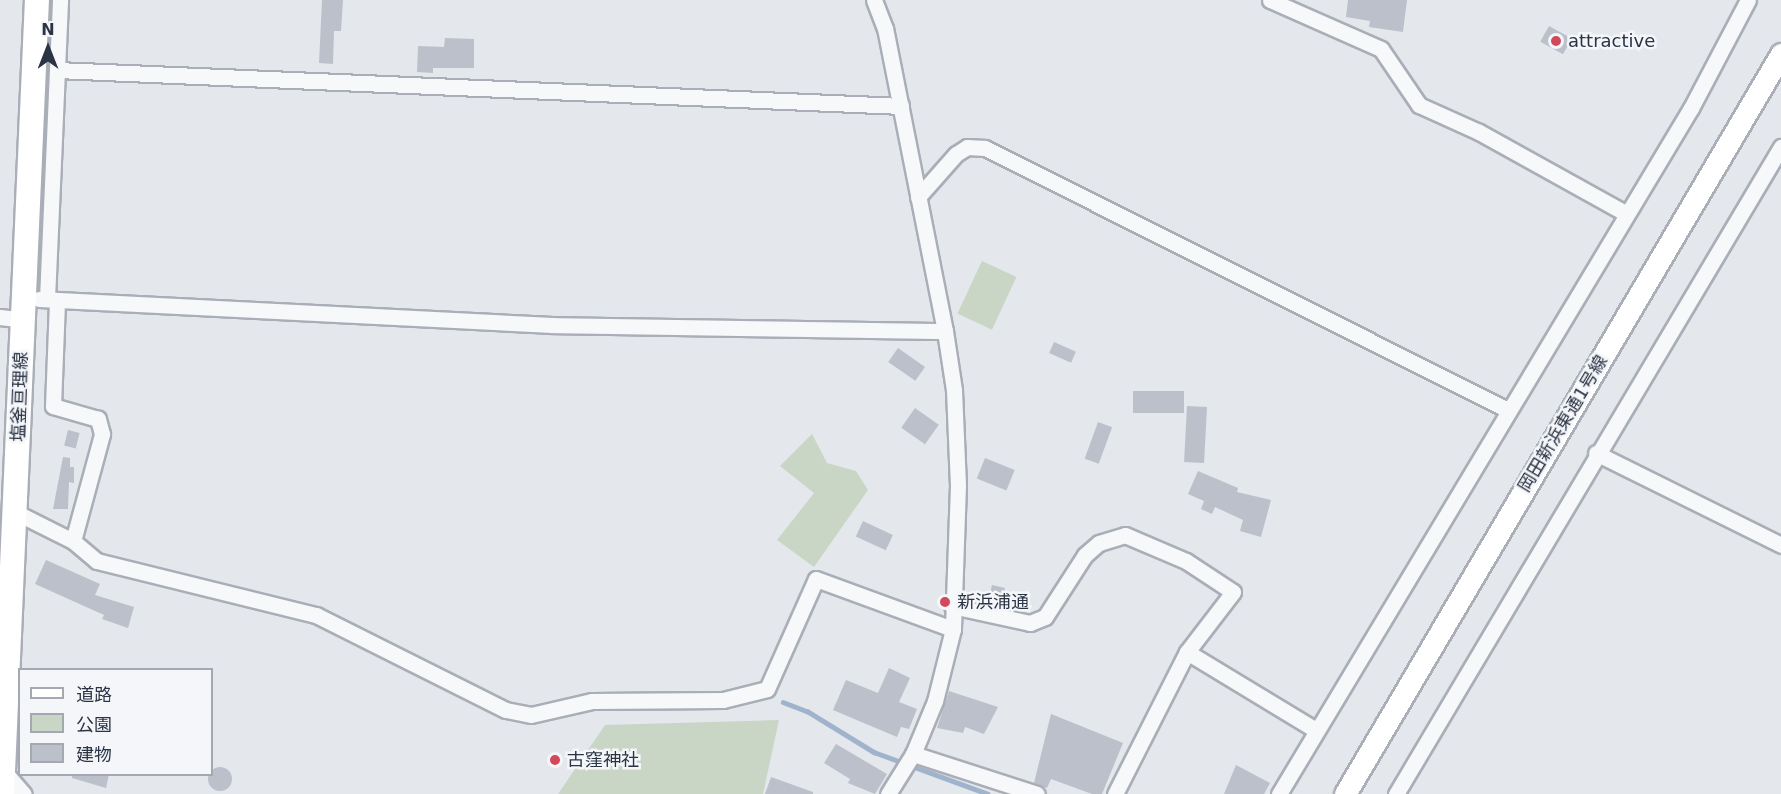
<!DOCTYPE html>
<meta charset="utf-8">
<style>
body{margin:0}
#map{position:relative;width:1781px;height:794px;overflow:hidden;background:#e4e7ec;font-family:"DejaVu Sans","Noto Sans JP",sans-serif}
div>[style]{position:absolute}
[style*='--x']{left:calc(var(--x)*1px);top:calc(var(--y)*1px);width:calc(var(--w)*1px);rotate:calc(var(--a)*1deg)}
.green>*{inset:0;background:#c9d6c5;transform-origin:0 0}
.stream>*{height:4.5px;margin:-2.25px;padding:0 2.25px;transform-origin:2.25px;border-radius:2.25px;background:#9fb4cc}
.building>*{inset:0;background:#bbc0ca;transform-origin:0 0}
.round{border-radius:50%}
.roads{filter:drop-shadow(2px 0 #a9aeb7) drop-shadow(-2px 0 #a9aeb7) drop-shadow(0 2px #a9aeb7) drop-shadow(0 -2px #a9aeb7)}
.street>*{height:15px;margin:-7.5px;padding:0 7.5px;transform-origin:7.5px;border-radius:7.5px;background:#f7f8fa}
.secondary>*{height:21px;margin:-10.5px;padding:0 10.5px;transform-origin:10.5px;border-radius:10.5px;background:#fff}
.primary>*{height:24px;margin:-12px;padding:0 12px;transform-origin:12px;border-radius:12px;background:#fff}
.dots>*{width:16px;height:16px;translate:-50% -50%;box-sizing:border-box;border:3px solid #f4f6f9;border-radius:50%}
span{translate:-50% -50%;white-space:nowrap;text-align:center;line-height:1.15;-webkit-text-stroke:5px #f4f6f9;paint-order:stroke}
.poi-label{font-size:18px;color:#2b3445}
.left{translate:0 -50%;text-align:left}
.street-label{font-size:18px;color:#2b3445}
.legend{position:absolute;left:18px;top:668px;width:195px;height:108px;box-sizing:border-box;background:#f4f6f9;border:2px solid #a4a8b1;margin:0;padding:8px 10px;list-style:none;font-size:18px;color:#2b3445}
.legend li{display:flex;align-items:center;gap:12px;height:30px}
.legend b{width:30px;border:2px solid #a4a8b1}
.north{position:absolute;left:18px;top:18px;width:60px;height:60px;-webkit-text-stroke:4px #f4f6f9;paint-order:stroke;rotate:0deg;font-size:16px;font-weight:700;line-height:24px;text-align:center;color:#2b3445}
.north::after{content:'';display:block;margin:auto;width:21px;height:27px;background:#2b3445;clip-path:polygon(50% 0,100% 100%,50% 72%,0 100%)}
</style>
<div id="map">
<div class="green">
<div style="left:982px;top:261px;width:38px;height:58px;rotate:25deg"></div>
<div style="clip-path:polygon(812px 434px,827px 463px,856px 471px,868px 490px,814px 567px,777px 540px,814px 493px,780px 466px)"></div>
<div style="clip-path:polygon(779px 720px,763px 794px,558px 794px,605px 725px)"></div>
</div>
<div class="stream">
<div style="--x:783;--y:702;--w:26;--a:21"></div>
<div style="--x:807;--y:711;--w:79;--a:31.5"></div>
<div style="--x:874;--y:752;--w:121;--a:20.2"></div>
</div>
<div class="building">
<div style="clip-path:polygon(322px 0,343px 0,341px 31px,334px 31px,333px 64px,319px 63px)"></div>
<div style="clip-path:polygon(1348px 0,1407px 0,1403px 32px,1369px 27px,1370px 21px,1346px 17px)"></div>
<div style="left:1549px;top:26px;width:26px;height:18px;rotate:29deg"></div>
<div style="clip-path:polygon(445px 38px,474px 39px,474px 68px,433px 68px,433px 73px,417px 72px,418px 46px,444px 47px)"></div>
<div style="left:1054px;top:342px;width:24px;height:12px;rotate:24deg"></div>
<div style="left:898px;top:348px;width:33px;height:17px;rotate:35deg"></div>
<div style="left:1133px;top:391px;width:51px;height:22px"></div>
<div style="left:1187px;top:406px;width:20px;height:56px;rotate:3deg"></div>
<div style="left:915px;top:408px;width:29px;height:24px;rotate:35deg"></div>
<div style="left:1098px;top:422px;width:15px;height:39px;rotate:20deg"></div>
<div style="left:68px;top:430px;width:12px;height:16px;rotate:14deg"></div>
<div style="clip-path:polygon(63px 457px,70px 458px,70px 467px,74px 467px,74px 483px,69px 482px,68px 509px,53px 509px)"></div>
<div style="left:985px;top:458px;width:32px;height:22px;rotate:22deg"></div>
<div style="clip-path:polygon(1198px 471px,1238px 488px,1237px 492px,1271px 500px,1261px 537px,1240px 531px,1243px 520px,1215px 507px,1212px 514px,1201px 509px,1204px 501px,1188px 494px)"></div>
<div style="left:863px;top:521px;width:33px;height:17px;rotate:25deg"></div>
<div style="clip-path:polygon(46px 560px,100px 584px,95px 595px,134px 607px,128px 628px,102px 619px,104px 615px,35px 584px)"></div>
<div style="clip-path:polygon(992px 585px,1005px 588px,1001px 607px,980px 602px,982px 592px,990px 594px)"></div>
<div style="clip-path:polygon(889px 668px,910px 678px,899px 702px,917px 709px,909px 729px,901px 727px,897px 737px,833px 710px,846px 680px,878px 693px)"></div>
<div style="clip-path:polygon(949px 691px,998px 707px,984px 734px,965px 727px,963px 733px,937px 728px)"></div>
<div style="clip-path:polygon(1051px 714px,1123px 743px,1102px 794px,1092px 794px,1051px 779px,1047px 788px,1034px 783px)"></div>
<div style="clip-path:polygon(836px 744px,887px 774px,875px 794px,848px 783px,850px 779px,824px 763px)"></div>
<div style="clip-path:polygon(1236px 765px,1270px 783px,1264px 794px,1224px 794px)"></div>
<div class="round" style="left:208px;top:767px;width:24px;height:24px"></div>
<div style="clip-path:polygon(72px 774px,109px 774px,106px 788px,72px 778px)"></div>
<div style="clip-path:polygon(771px 777px,813px 792px,813px 794px,765px 794px)"></div>
</div>
<div class="roads">
<div class="street">
<div style="--x:874;--y:0;--w:30;--a:69"></div>
<div style="--x:885;--y:28;--w:309;--a:78.8"></div>
<div style="--x:945;--y:331;--w:60;--a:81.3"></div>
<div style="--x:954;--y:390;--w:95;--a:87.6"></div>
<div style="--x:958;--y:485;--w:144;--a:92"></div>
<div style="--x:953;--y:629;--w:74;--a:104"></div>
<div style="--x:935;--y:701;--w:57;--a:112.5"></div>
<div style="--x:913;--y:754;--w:47;--a:122"></div>
<div style="--x:1270;--y:0;--w:121;--a:23.8"></div>
<div style="--x:1381;--y:49;--w:68;--a:55.8"></div>
<div style="--x:1419;--y:105;--w:66;--a:24.2"></div>
<div style="--x:1479;--y:132;--w:167;--a:29"></div>
<div style="--x:57;--y:70;--w:70;--a:-87.5"></div>
<div style="--x:918;--y:197;--w:57;--a:-48.5"></div>
<div style="--x:956;--y:154;--w:13;--a:-32"></div>
<div style="--x:967;--y:147;--w:18;--a:3"></div>
<div style="--x:985;--y:148;--w:585;--a:26.61"></div>
<div style="--x:39;--y:299;--w:514;--a:2.9"></div>
<div style="--x:552;--y:325;--w:393;--a:0.9"></div>
<div style="--x:47;--y:299;--w:229;--a:-87.5"></div>
<div style="--x:57;--y:70;--w:845;--a:2.44"></div>
<div style="--x:0;--y:317;--w:23;--a:7"></div>
<div style="--x:1596;--y:453;--w:207;--a:26.4"></div>
<div style="--x:15;--y:512;--w:65;--a:26.6"></div>
<div style="--x:73;--y:541;--w:111;--a:-74.8"></div>
<div style="--x:102;--y:434;--w:16;--a:-105"></div>
<div style="--x:98;--y:419;--w:47;--a:-163.9"></div>
<div style="--x:53;--y:406;--w:106;--a:-87.8"></div>
<div style="--x:73;--y:541;--w:31;--a:40"></div>
<div style="--x:97;--y:561;--w:226;--a:13.9"></div>
<div style="--x:316;--y:615;--w:212;--a:26.6"></div>
<div style="--x:506;--y:710;--w:25;--a:11"></div>
<div style="--x:531;--y:715;--w:63;--a:-12.9"></div>
<div style="--x:592;--y:701;--w:131;--a:-0.4"></div>
<div style="--x:723;--y:700;--w:45;--a:-14"></div>
<div style="--x:767;--y:689;--w:120;--a:-66"></div>
<div style="--x:816;--y:579;--w:146;--a:20.1"></div>
<div style="--x:952;--y:606;--w:80;--a:12.3"></div>
<div style="--x:1030;--y:623;--w:16;--a:-22"></div>
<div style="--x:1045;--y:617;--w:74;--a:-57.2"></div>
<div style="--x:1085;--y:555;--w:18;--a:-41"></div>
<div style="--x:1099;--y:543;--w:27;--a:-17"></div>
<div style="--x:1125;--y:535;--w:66;--a:23.1"></div>
<div style="--x:1186;--y:561;--w:56;--a:33.4"></div>
<div style="--x:1233;--y:592;--w:76;--a:127.5"></div>
<div style="--x:1187;--y:652;--w:159;--a:116.9"></div>
<div style="--x:1187;--y:652;--w:151;--a:31.2"></div>
<div style="--x:913;--y:754;--w:130;--a:17.9"></div>
<div style="--x:2;--y:769;--w:33;--a:49"></div>
<div style="--x:1279;--y:794;--w:800;--a:-59.01"></div>
<div style="--x:1691;--y:108;--w:122;--a:-62.2"></div>
<div style="--x:1396;--y:794;--w:753;--a:-59.25"></div>
</div>
<div class="secondary">
<div style="--x:1345;--y:794;--w:859;--a:-59.49"></div>
</div>
<div class="primary">
<div style="--x:2;--y:794;--w:795;--a:-87.48"></div>
</div>
</div>
<div class="dots">
<div style="left:1556px;top:41px;background:#d1495b"></div>
<div style="left:945px;top:602px;background:#d1495b"></div>
<div style="left:555px;top:760px;background:#d1495b"></div>
</div>
<div class="poi-label">
<span class="left" style="left:1568px;top:41px">attractive</span>
<span class="left" style="left:957px;top:602px">新浜浦通</span>
<span class="left" style="left:567px;top:760px">古窪神社</span>
</div>
<div class="street-label">
<span style="left:20px;top:397px;rotate:-88deg">塩釜亘理線</span>
<span style="left:1563px;top:424px;rotate:-59deg">岡田新浜東通1号線</span>
</div>
<ul class="legend">
<li><b style="height:8px;background:#fff"></b>道路</li>
<li><b style="height:16px;background:#c9d6c5"></b>公園</li>
<li><b style="height:16px;background:#bbc0ca"></b>建物</li>
</ul>
<div class="north">N</div>
</div>
